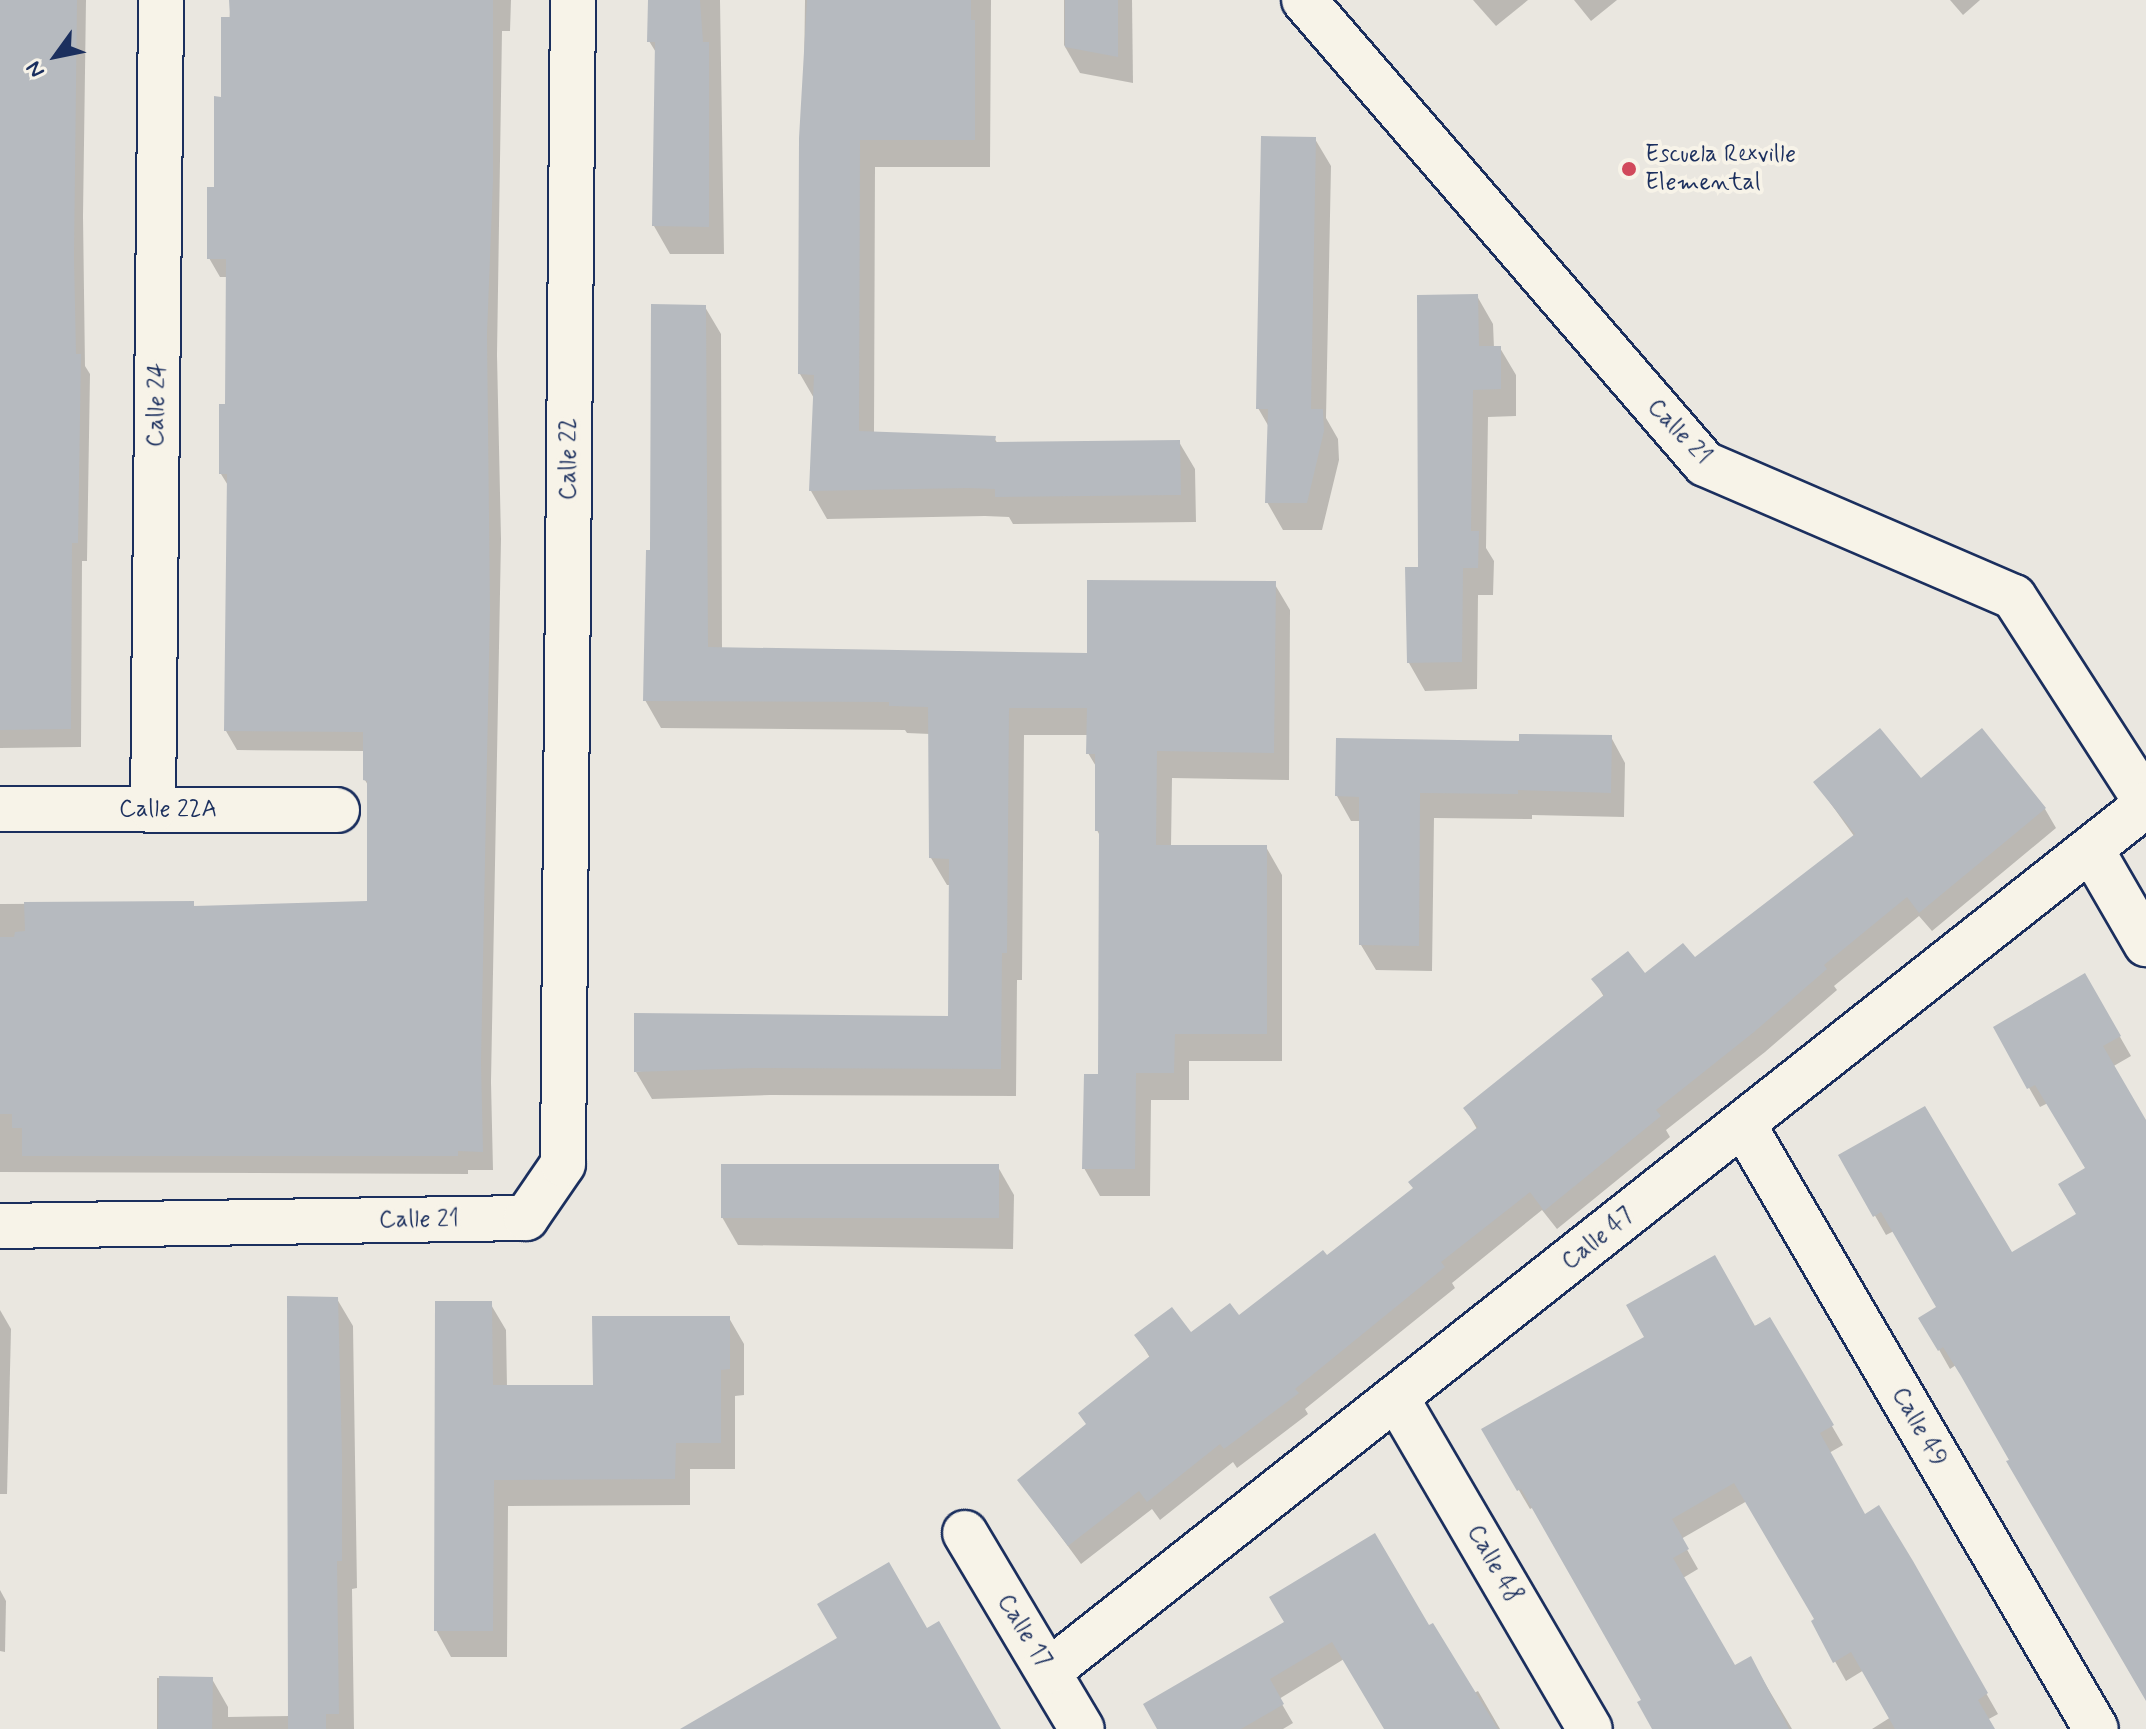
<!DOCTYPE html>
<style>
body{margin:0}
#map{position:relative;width:2146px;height:1729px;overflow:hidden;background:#eae7e0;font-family:Mynerve,sans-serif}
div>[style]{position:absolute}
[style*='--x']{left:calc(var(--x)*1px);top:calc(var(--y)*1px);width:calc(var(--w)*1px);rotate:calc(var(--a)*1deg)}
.shadow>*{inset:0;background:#0003}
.building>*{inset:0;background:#b6babf;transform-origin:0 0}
.roads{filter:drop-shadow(2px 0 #1b2f5e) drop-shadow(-2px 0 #1b2f5e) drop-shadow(0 2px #1b2f5e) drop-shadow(0 -2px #1b2f5e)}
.street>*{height:44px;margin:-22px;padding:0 22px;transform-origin:22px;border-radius:22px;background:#f7f3e8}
.dots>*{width:22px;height:22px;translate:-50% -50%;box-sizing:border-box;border:4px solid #f7f3e8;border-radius:50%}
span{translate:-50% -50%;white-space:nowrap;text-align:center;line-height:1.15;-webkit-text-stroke:8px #f7f3e8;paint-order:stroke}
.poi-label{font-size:24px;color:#1b2f5e}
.left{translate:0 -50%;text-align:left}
.street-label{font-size:24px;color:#1b2f5e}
.north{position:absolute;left:16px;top:16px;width:80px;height:80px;-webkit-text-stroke:6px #f7f3e8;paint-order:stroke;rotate:237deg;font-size:22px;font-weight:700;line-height:32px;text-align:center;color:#1b2f5e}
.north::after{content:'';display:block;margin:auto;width:28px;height:36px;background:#1b2f5e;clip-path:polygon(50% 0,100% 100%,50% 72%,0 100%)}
</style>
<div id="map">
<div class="shadow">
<div style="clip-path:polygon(0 0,86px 0,83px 216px,85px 366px,90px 374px,87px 561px,82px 561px,81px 747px,0 748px)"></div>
<div style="clip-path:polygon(231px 0,511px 0,510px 31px,502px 31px,497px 355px,501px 539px,491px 1082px,493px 1170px,468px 1170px,468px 1174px,0 1172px,0 904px,192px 903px,195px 907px,369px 903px,369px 787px,365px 780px,365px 751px,237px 750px,226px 731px,229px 487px,221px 474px,227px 406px,227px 277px,220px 277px,209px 258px)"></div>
<div style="clip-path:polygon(650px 0,720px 0,724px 254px,670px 254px,654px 226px,657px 54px,649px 41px)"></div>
<div style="clip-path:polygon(805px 0,991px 0,990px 167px,875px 167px,874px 434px,994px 438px,998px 444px,1179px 442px,1195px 469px,1196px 522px,1013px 524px,1009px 517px,985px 516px,827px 519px,811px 491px,815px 400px,800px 374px)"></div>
<div style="clip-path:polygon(1064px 0,1132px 0,1133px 83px,1080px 73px,1064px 45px)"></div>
<div style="clip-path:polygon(1473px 0,1528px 0,1496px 26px)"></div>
<div style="clip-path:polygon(1574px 0,1617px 0,1591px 21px)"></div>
<div style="clip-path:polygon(1950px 0,1980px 0,1963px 15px)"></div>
<div style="clip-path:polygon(1315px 139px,1331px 166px,1326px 418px,1338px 439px,1339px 460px,1322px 530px,1283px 530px,1267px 502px,1269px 427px,1258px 408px)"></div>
<div style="clip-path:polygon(1477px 296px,1493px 324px,1494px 348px,1500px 348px,1516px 375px,1516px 416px,1488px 417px,1486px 548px,1494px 561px,1493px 595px,1478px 595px,1477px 689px,1425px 691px,1409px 663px,1420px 569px)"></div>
<div style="clip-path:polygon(705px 307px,721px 334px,722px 649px,1089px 655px,1274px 583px,1290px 610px,1289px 780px,1172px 778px,1171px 847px,1266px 847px,1282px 875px,1282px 1061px,1189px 1061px,1189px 1100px,1151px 1100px,1150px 1196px,1100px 1196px,1084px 1168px,1100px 1076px,1101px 838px,1097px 830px,1097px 768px,1088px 753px,1088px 735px,1024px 735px,1022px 980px,1017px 980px,1016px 1096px,770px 1095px,652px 1099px,636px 1072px,950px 1018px,951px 885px,947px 885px,931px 858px,930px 734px,907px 733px,905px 730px,661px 728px,645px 700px,651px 552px)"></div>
<div style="clip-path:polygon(1611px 737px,1625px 763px,1624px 817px,1532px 815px,1532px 819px,1434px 818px,1432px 971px,1376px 970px,1361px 945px,1361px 821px,1351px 821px,1337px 796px)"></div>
<div style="clip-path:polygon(1921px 781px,2045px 809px,2056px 828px,1932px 931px,1919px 916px,1834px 986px,1837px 990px,1765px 1052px,1666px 1130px,1670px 1137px,1557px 1229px,1542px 1210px,1452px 1283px,1455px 1288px,1305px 1409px,1308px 1414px,1237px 1468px,1233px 1462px,1160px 1520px,1152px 1509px,1081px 1564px,1020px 1481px,1087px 1426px,1150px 1358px,1137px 1336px,1191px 1334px,1238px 1318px,1326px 1257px,1414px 1190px,1477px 1129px,1465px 1108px,1604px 997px,1594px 980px,1645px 976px,1695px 960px,1854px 836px,1816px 783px)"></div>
<div style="clip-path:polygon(2085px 976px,2131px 1056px,2112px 1067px,2146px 1129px,2146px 1697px,1956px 1365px,1950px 1369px,1921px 1318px,1939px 1308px,1894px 1231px,1886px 1235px,1841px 1156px,2012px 1255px,2079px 1215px,2088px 1169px,2048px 1103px,2040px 1107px,1995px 1028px)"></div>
<div style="clip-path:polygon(998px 1167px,1014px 1195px,1013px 1249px,738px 1245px,722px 1217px)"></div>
<div style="clip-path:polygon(337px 1299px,353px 1326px,357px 1588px,352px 1589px,354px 1729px,157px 1729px,157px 1678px,212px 1679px,228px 1707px,228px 1717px,290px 1716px)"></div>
<div style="clip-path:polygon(490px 1303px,506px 1330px,507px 1387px,595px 1387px,729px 1318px,744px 1344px,744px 1395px,735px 1396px,735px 1469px,690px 1469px,690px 1505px,508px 1506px,507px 1657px,451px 1657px,436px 1630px)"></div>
<div style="clip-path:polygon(0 1310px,11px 1329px,7px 1494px,0 1494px)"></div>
<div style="clip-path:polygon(1770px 1320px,1843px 1445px,1829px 1453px,1864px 1516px,1911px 1562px,1998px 1714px,1987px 1720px,1993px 1729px,1872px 1729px,1891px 1717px,1864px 1670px,1846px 1681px,1813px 1622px,1817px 1620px,1747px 1501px,1681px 1539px,1698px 1569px,1683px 1578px,1734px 1668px,1750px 1658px,1792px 1729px,1655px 1729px,1643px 1700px,1534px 1507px,1530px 1509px,1484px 1430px)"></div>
<div style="clip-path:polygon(0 1590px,6px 1601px,5px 1652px,0 1651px)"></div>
<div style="clip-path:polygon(1287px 1623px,1428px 1628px,1474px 1693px,1478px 1691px,1500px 1729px,1386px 1729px,1344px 1659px,1279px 1699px,1293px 1723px,1283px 1729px,1158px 1729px)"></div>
</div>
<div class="building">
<div style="clip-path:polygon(0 0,77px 0,74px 257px,76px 354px,81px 354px,78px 543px,72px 543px,71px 729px,0 730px)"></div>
<div style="clip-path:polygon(229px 0,493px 0,493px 181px,487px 334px,490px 609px,481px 1062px,483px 1152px,458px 1151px,458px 1156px,22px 1156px,22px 1128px,12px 1128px,12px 1114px,0 1114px,0 937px,14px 937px,15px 932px,25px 931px,24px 902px,194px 901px,194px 906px,367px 901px,367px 781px,363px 780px,363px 732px,224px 731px,227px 474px,219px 474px,219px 404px,225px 404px,226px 259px,207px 259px,207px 187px,214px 187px,214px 96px,221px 97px,221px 17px,230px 17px)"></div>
<div style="clip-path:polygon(648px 0,700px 0,703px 42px,709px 42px,709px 227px,652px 226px,655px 42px,647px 42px)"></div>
<div style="clip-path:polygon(807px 0,971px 0,971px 20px,975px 20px,975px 140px,860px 140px,859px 431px,996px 436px,995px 442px,1180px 440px,1181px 495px,995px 497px,995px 489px,968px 488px,809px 491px,814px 375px,798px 374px,799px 138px)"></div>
<div style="clip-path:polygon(1065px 0,1118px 0,1118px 57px,1065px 47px)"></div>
<div style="clip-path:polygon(1261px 136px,1316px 137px,1311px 409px,1323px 409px,1324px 431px,1307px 503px,1265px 503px,1268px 409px,1256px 409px)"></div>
<div style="clip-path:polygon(1478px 294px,1479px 346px,1501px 346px,1501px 389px,1473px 390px,1471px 531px,1479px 531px,1478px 568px,1463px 568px,1462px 662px,1407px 663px,1405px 567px,1418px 567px,1417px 295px)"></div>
<div style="clip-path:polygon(651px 304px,706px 305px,708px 647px,1087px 653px,1087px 580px,1276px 581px,1274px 753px,1157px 751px,1156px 845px,1267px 845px,1267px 1034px,1175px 1034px,1174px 1073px,1136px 1073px,1135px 1169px,1082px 1169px,1084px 1074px,1098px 1074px,1099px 831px,1095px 831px,1095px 754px,1086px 754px,1087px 708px,1009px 708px,1007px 953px,1002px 953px,1001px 1069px,754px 1068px,634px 1072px,634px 1013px,948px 1016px,949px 859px,929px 858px,928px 707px,889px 706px,889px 702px,643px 701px,646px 550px,650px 550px)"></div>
<div style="clip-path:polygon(1880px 728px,1921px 778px,1982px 728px,2046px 808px,1919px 913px,1907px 897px,1824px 965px,1827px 969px,1754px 1032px,1656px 1110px,1661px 1116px,1544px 1211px,1530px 1192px,1441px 1262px,1445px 1267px,1295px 1389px,1299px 1393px,1224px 1449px,1220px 1444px,1147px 1502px,1139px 1491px,1068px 1546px,1017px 1480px,1086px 1424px,1078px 1413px,1150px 1356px,1134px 1335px,1172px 1307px,1191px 1332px,1230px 1303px,1239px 1315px,1323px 1250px,1327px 1255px,1413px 1188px,1408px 1182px,1478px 1127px,1463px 1108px,1604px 995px,1591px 979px,1628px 951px,1645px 973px,1683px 943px,1695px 957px,1855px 834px,1813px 782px)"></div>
<div style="clip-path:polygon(1519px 734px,1612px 735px,1611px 793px,1518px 790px,1518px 794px,1420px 793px,1419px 946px,1359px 945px,1359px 797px,1335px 796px,1336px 738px,1519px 741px)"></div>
<div style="clip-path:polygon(2085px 973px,2121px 1036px,2103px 1046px,2146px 1120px,2146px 1701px,2006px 1461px,2009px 1460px,1961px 1376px,1943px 1347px,1938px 1351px,1918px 1318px,1936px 1307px,1881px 1212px,1873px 1217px,1838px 1155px,1925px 1106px,2012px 1252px,2076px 1214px,2058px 1184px,2085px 1168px,2035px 1085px,2027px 1089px,1993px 1027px)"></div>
<div style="left:721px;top:1164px;width:278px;height:54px"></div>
<div style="clip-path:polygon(1715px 1255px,1755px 1326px,1770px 1317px,1801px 1369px,1834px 1425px,1820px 1433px,1865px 1514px,1879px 1505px,1913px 1561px,1988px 1693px,1978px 1700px,1995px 1729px,1895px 1729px,1851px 1652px,1833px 1663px,1811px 1621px,1814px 1619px,1734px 1483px,1672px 1519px,1689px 1549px,1673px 1558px,1735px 1665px,1751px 1656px,1789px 1729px,1652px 1729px,1637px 1702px,1641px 1700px,1591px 1612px,1521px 1489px,1517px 1491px,1481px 1429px,1644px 1337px,1626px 1305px)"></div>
<div style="clip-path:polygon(287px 1296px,338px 1297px,342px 1455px,342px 1561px,337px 1561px,339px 1714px,326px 1714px,326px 1729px,288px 1729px)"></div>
<div style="clip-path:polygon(435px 1301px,492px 1301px,493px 1385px,593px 1385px,592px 1316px,730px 1316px,730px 1369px,721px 1370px,721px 1443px,676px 1443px,675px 1479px,494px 1480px,493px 1631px,434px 1631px)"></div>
<div style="clip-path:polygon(1375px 1533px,1429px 1625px,1433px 1623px,1498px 1729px,1384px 1729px,1332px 1642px,1270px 1679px,1284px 1704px,1241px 1729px,1157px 1729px,1143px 1704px,1284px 1622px,1269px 1597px)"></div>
<div style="clip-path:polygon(889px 1562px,927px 1628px,939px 1621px,1001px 1729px,680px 1729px,837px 1638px,817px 1604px)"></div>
<div style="left:159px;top:1676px;width:54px;height:53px;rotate:1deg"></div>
</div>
<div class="roads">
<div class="street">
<div style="--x:1304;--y:0;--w:613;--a:49.17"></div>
<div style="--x:1705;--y:464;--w:336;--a:23.3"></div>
<div style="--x:2014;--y:597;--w:244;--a:57.2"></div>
<div style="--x:0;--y:809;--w:337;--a:0.2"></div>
<div style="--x:153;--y:810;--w:810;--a:-89.43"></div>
<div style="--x:2091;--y:849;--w:110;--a:59.9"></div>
<div style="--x:1743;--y:1124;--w:700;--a:59.74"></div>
<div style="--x:0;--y:1226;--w:526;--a:-0.87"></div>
<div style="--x:526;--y:1218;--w:65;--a:-55.6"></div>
<div style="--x:563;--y:1164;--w:1164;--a:-89.51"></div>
<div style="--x:1397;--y:1399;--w:382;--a:59.7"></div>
<div style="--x:965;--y:1533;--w:228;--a:59.2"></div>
<div style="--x:1049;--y:1671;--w:1398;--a:-38.29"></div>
</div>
</div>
<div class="dots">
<div style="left:1629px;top:169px;background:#d1495b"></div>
</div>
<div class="poi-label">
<span class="left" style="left:1645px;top:169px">Escuela Rexville<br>Elemental</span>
</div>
<div class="street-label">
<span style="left:157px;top:405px;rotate:-89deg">Calle 24</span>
<span style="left:1679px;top:432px;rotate:46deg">Calle 21</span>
<span style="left:569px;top:459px;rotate:-90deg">Calle 22</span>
<span style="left:168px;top:810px">Calle 22A</span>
<span style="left:419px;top:1220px;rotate:-1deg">Calle 21</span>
<span style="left:1598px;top:1239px;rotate:-39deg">Calle 47</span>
<span style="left:1919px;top:1427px;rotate:60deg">Calle 49</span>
<span style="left:1494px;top:1564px;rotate:60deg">Calle 48</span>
<span style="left:1024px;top:1631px;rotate:58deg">Calle 17</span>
</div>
<div class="north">N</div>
</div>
